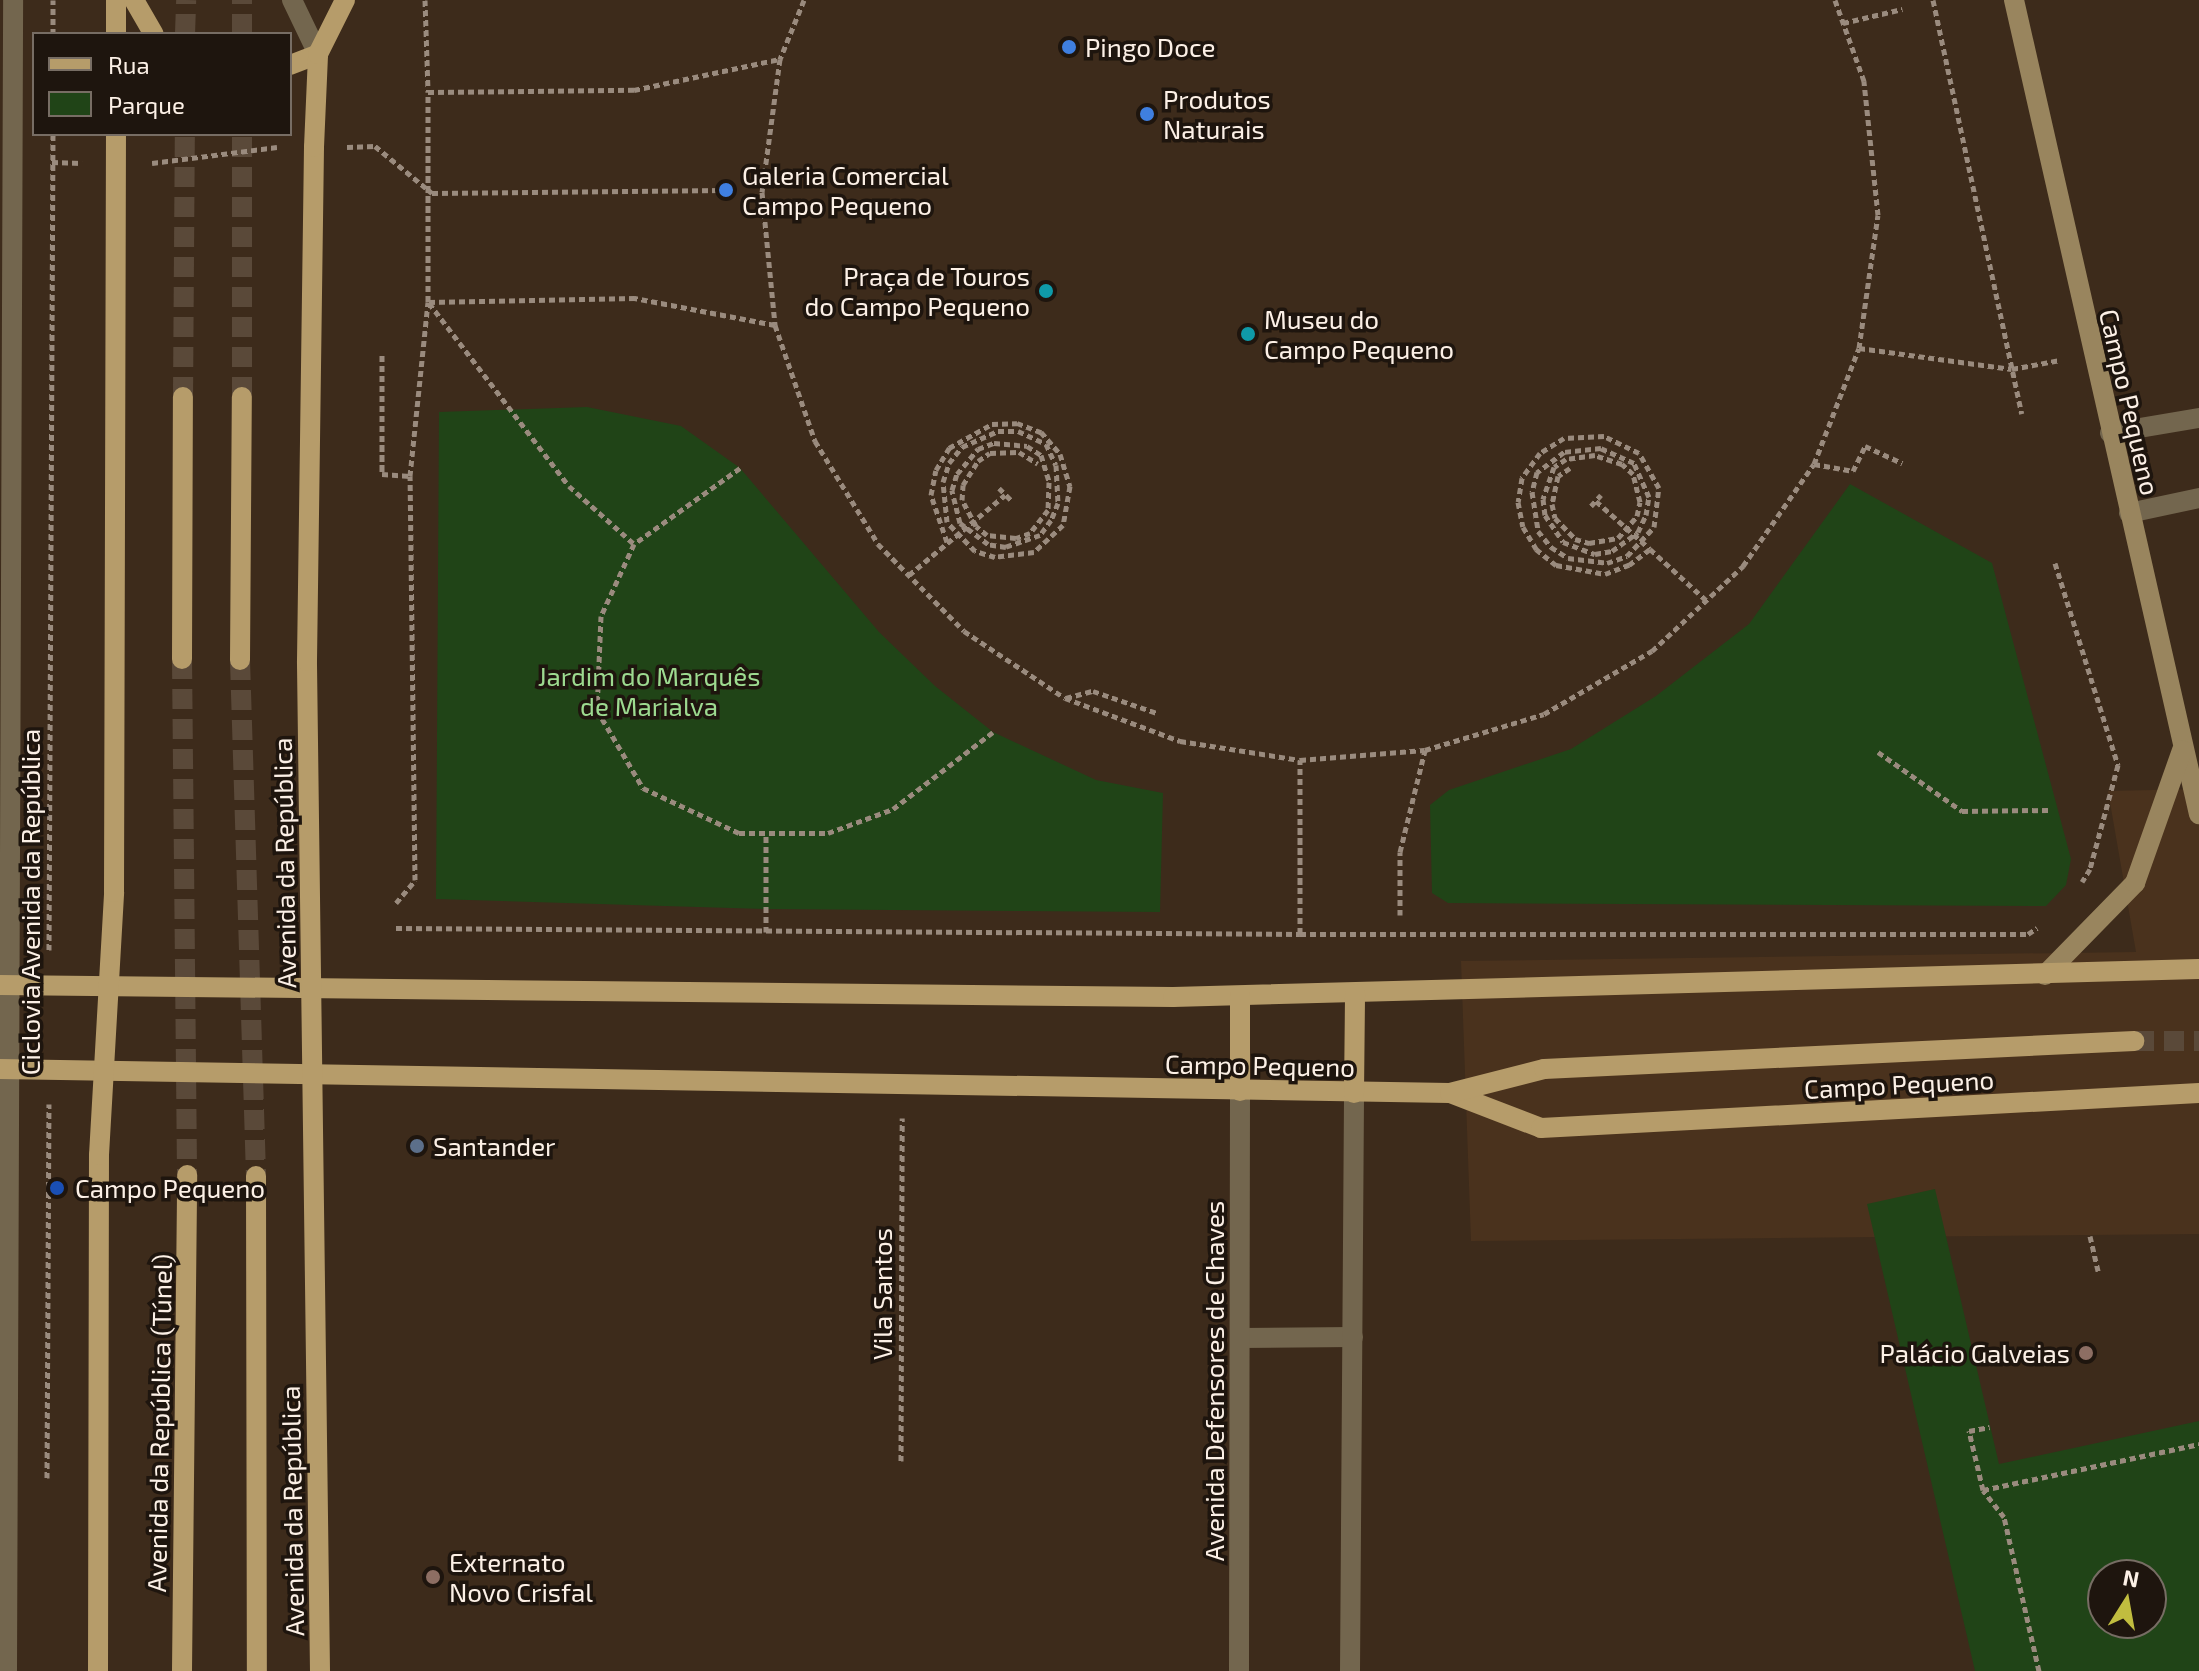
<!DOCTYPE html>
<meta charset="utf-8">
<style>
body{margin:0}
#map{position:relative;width:2199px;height:1671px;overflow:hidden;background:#3d2b1b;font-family:"Exo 2",sans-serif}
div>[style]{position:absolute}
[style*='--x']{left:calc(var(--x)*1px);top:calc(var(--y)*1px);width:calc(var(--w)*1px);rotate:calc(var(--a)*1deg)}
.built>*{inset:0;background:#4a321d}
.green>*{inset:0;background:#204417}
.primary-tunnel>*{height:20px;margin-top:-10px;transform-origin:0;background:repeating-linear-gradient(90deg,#5a4939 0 20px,transparent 0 30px)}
.path>*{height:5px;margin-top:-2.5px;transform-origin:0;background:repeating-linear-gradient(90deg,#9a8b7e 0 6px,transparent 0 10px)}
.lane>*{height:20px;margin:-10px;padding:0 10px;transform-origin:10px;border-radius:10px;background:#73664e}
.street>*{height:20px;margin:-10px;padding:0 10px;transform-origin:10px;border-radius:10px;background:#73664e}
.secondary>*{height:20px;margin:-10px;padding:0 10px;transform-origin:10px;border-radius:10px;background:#99855e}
.primary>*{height:20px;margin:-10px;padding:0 10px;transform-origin:10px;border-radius:10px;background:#b69c6a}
.path-bridge>*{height:5px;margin-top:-2.5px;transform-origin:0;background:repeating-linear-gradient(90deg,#9a8b7e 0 6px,transparent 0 10px)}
.dots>*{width:22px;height:22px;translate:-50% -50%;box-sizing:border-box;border:4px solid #1e150e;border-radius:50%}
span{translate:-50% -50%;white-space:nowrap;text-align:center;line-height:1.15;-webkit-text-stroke:7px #1e150e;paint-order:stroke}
.poi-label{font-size:26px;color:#fcf0e6}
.left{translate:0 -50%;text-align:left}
.right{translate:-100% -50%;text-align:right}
.street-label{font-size:26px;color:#fcf0e6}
.park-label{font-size:26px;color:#9dda90}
.legend{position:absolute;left:32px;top:32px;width:260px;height:104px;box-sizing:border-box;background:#1e150e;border:2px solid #776d64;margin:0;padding:10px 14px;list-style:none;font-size:24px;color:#fcf0e6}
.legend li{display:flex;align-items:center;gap:16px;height:40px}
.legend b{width:40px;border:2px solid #776d64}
.north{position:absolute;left:2087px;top:1559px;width:80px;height:80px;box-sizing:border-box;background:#1e150e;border:2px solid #776d64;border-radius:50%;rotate:11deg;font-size:22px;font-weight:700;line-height:32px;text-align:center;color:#fcf0e6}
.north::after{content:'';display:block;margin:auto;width:28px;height:36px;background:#c1bd3f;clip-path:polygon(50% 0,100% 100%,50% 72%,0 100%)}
</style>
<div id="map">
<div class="built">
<div style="clip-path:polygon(2199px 789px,2199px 1234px,1471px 1241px,1461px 961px,2136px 952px,2108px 791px)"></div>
</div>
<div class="green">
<div style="clip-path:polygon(587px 407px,681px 426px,740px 468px,879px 632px,935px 686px,993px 732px,1096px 780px,1163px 793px,1160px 912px,766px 909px,436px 899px,439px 412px)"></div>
<div style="clip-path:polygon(1850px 484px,1992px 563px,2071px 859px,2066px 885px,2046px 906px,1448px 903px,1432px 893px,1430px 805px,1449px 790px,1571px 749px,1656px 696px,1749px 624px)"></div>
<div style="clip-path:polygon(evenodd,1935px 1189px,1999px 1464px,2199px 1421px,2199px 1671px,1975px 1671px,1867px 1204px,1935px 1189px,2103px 1575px,2151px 1575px,2151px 1623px,2103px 1623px,2103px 1575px)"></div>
</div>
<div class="primary-tunnel">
<div style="--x:185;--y:34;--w:34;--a:-88"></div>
<div style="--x:242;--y:34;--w:34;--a:-90"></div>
<div style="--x:183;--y:397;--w:263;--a:-89.6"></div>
<div style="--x:242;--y:397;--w:263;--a:-90"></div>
<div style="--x:182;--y:659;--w:516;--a:89.44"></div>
<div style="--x:240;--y:660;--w:516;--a:88.22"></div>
<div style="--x:2134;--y:1041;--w:65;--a:0"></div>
</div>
<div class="path">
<div style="--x:425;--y:0;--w:92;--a:88.1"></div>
<div style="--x:804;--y:0;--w:64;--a:112.1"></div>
<div style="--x:780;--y:59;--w:134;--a:97.7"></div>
<div style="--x:762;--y:192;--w:134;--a:84.4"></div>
<div style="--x:775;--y:325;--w:123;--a:71"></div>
<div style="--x:815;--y:441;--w:121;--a:58.5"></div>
<div style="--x:878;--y:544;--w:122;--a:45.3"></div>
<div style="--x:964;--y:631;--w:121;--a:33.6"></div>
<div style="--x:1065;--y:698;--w:123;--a:20.5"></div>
<div style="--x:1180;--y:741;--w:121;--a:9"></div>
<div style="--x:1300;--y:760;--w:125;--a:-4.6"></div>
<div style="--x:1425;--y:750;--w:124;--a:-16.8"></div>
<div style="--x:1544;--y:714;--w:125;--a:-30.3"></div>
<div style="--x:1652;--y:651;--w:125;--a:-43"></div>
<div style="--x:1743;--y:566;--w:124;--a:-55.2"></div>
<div style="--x:1814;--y:464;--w:124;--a:-68.8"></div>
<div style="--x:1859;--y:348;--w:134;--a:-81.9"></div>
<div style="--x:1878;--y:215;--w:135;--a:-96"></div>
<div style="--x:1864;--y:81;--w:86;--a:-109.7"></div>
<div style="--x:1933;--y:0;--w:423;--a:77.9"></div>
<div style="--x:1843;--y:23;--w:61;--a:-13.3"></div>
<div style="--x:53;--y:34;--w:34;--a:-90"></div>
<div style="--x:347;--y:147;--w:28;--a:-2"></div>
<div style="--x:375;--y:146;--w:74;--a:39.5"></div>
<div style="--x:432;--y:193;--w:294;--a:-0.6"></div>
<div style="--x:52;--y:162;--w:30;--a:2"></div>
<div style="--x:152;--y:163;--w:126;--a:-7.3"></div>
<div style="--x:429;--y:303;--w:230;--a:52.6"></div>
<div style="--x:569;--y:486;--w:87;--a:41.7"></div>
<div style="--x:775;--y:325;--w:143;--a:-169.1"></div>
<div style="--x:635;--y:298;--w:207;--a:178.9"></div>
<div style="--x:428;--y:302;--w:210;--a:-90"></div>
<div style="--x:428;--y:92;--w:206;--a:-0.6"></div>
<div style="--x:634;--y:90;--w:149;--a:-12"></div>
<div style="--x:1859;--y:348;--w:154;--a:7.8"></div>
<div style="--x:2012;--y:369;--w:49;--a:-10.6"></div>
<div style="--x:382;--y:355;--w:119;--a:90"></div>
<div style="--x:382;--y:474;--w:28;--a:4"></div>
<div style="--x:410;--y:476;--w:175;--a:-84.1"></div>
<div style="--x:1814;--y:464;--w:40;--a:10"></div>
<div style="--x:1853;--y:471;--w:28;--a:-64"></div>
<div style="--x:1865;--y:446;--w:41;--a:24.7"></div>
<div style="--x:740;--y:468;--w:130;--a:144.4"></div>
<div style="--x:634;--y:544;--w:79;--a:114.6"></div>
<div style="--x:601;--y:616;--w:94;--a:92.4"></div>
<div style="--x:597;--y:710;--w:91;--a:59.5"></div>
<div style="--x:643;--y:788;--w:106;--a:25.1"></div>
<div style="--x:739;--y:833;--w:89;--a:0"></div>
<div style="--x:828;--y:833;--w:69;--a:-20.3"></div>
<div style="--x:893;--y:809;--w:126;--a:-37.6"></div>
<div style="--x:1570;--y:468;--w:14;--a:146"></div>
<div style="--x:1558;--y:476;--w:29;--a:102"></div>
<div style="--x:1552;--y:504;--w:14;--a:78"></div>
<div style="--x:1555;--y:518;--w:29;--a:46"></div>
<div style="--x:1575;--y:539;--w:15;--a:16"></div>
<div style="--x:1589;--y:543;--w:29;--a:-10"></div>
<div style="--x:1618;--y:538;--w:29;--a:-49"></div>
<div style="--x:1637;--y:516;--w:14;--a:-78"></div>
<div style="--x:1640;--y:502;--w:29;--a:-104"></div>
<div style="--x:1633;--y:474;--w:15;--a:-138"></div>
<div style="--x:1622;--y:464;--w:28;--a:-162"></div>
<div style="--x:1595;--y:455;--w:29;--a:172"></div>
<div style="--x:1566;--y:459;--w:14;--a:146"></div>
<div style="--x:1554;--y:467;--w:34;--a:109"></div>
<div style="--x:1543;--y:499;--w:16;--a:83"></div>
<div style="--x:1545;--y:515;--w:32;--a:56"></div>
<div style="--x:1563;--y:542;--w:34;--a:21"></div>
<div style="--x:1595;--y:554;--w:17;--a:-10"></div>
<div style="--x:1612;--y:551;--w:32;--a:-36"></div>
<div style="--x:1638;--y:532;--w:19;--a:-65"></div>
<div style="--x:1646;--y:515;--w:18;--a:-81"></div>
<div style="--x:1649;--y:497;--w:37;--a:-114"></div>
<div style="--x:1634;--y:463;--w:36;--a:-156"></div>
<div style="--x:1601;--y:448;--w:37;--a:174"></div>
<div style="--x:1564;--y:452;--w:34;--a:143"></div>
<div style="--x:1537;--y:472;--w:21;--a:104"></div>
<div style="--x:1532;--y:492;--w:39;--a:81"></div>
<div style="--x:1538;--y:531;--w:21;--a:51"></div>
<div style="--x:1551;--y:547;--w:20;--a:33"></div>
<div style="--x:1568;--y:558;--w:39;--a:7"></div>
<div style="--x:1607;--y:563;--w:21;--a:-19"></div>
<div style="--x:1627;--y:556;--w:40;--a:-47"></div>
<div style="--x:1654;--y:527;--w:39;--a:-83"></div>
<div style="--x:1659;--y:488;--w:40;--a:-119.7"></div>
<div style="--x:1639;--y:453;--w:39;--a:-154"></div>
<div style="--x:1604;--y:436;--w:40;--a:177.1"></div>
<div style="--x:1564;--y:438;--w:28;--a:148"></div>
<div style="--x:1540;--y:453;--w:31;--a:126"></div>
<div style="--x:1522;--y:478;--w:24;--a:99"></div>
<div style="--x:1518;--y:502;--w:25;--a:79"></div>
<div style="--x:1523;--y:527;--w:26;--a:59"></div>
<div style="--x:1536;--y:549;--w:26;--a:39"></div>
<div style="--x:1556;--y:565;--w:50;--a:10.4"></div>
<div style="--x:1605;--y:574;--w:26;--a:-21"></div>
<div style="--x:1629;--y:565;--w:26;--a:-37"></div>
<div style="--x:1650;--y:549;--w:77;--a:42.4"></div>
<div style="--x:999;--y:488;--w:17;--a:45"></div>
<div style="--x:1591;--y:506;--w:15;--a:-48"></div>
<div style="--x:947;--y:542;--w:50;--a:-108.8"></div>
<div style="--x:931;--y:495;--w:25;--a:-79"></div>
<div style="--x:936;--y:470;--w:26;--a:-59"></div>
<div style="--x:949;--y:448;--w:49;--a:-29.2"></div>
<div style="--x:992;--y:424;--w:25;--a:-2"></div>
<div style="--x:1017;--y:423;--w:26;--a:21"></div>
<div style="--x:1041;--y:432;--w:29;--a:49"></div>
<div style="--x:1060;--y:454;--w:34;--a:73"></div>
<div style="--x:1070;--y:486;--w:40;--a:100"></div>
<div style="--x:1063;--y:525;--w:40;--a:137"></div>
<div style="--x:1034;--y:552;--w:39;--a:173"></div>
<div style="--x:995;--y:557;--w:21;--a:-163"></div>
<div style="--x:975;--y:551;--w:40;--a:-134"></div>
<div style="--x:947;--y:522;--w:40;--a:-95.7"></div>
<div style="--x:943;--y:482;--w:20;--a:-72"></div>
<div style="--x:949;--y:463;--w:21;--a:-51"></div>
<div style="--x:962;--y:447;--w:39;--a:-24"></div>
<div style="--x:998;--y:431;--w:20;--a:0"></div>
<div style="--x:1018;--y:431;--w:31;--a:25"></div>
<div style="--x:1046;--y:444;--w:23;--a:65"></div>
<div style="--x:1056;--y:465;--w:38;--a:87"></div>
<div style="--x:1058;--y:503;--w:18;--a:112"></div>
<div style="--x:1051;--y:520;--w:19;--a:126"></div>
<div style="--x:1040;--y:535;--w:36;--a:161"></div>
<div style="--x:1006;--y:547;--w:18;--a:-171"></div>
<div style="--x:988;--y:544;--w:35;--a:-143"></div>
<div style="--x:960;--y:523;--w:34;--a:-104"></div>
<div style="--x:952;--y:490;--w:17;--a:-73"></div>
<div style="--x:957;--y:474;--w:33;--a:-50"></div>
<div style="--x:978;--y:449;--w:17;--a:-21"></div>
<div style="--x:994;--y:443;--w:33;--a:5"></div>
<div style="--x:1027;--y:446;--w:17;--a:33"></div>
<div style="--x:1041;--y:455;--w:28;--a:73"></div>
<div style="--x:1049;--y:482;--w:28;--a:92"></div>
<div style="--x:1048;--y:510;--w:29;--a:128"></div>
<div style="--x:1030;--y:533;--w:15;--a:160"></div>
<div style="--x:1016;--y:538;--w:29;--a:-174"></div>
<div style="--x:987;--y:535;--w:14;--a:-141"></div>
<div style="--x:976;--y:526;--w:30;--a:-118"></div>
<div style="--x:962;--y:500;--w:15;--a:-86"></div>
<div style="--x:963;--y:485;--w:28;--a:-58"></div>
<div style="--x:978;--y:461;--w:14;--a:-34"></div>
<div style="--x:990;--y:453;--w:29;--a:-2"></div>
<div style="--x:1019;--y:452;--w:22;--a:32"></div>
<div style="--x:2055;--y:563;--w:212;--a:72.7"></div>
<div style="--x:2118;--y:765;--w:108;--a:105.1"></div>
<div style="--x:2090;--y:869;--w:15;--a:122"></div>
<div style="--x:1066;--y:698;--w:28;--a:-15"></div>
<div style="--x:1093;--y:691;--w:68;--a:19"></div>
<div style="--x:1878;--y:752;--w:103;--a:35.1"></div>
<div style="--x:1962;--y:811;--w:86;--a:-0.7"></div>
<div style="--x:396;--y:903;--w:30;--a:-50"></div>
<div style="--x:415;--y:880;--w:404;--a:-90.7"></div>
<div style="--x:1400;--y:915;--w:63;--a:-90"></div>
<div style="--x:1400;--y:852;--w:105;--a:-76.2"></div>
<div style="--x:396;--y:928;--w:904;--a:0.38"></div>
<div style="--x:1300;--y:934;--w:174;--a:-90"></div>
<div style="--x:766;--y:932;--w:99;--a:-90"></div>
<div style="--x:1300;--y:934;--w:728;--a:0"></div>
<div style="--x:2028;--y:934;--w:11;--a:-34"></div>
<div style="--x:49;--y:950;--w:816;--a:-89.72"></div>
<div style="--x:2090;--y:1236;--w:36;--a:77"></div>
<div style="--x:901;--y:1461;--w:343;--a:-89.8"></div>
<div style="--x:47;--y:1478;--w:374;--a:-89.7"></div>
<div style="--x:1983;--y:1490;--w:61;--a:-103.3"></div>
<div style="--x:1969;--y:1431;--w:21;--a:-11"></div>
<div style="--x:2039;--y:1671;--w:158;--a:-102.8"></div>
<div style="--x:2004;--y:1517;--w:34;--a:-128"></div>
<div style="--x:1983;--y:1490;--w:221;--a:-12"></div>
</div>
<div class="lane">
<div style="--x:292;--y:0;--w:60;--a:64.3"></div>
<div style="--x:1240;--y:1338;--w:113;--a:-0.5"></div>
</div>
<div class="street">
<div style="--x:2110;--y:433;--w:90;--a:-9.6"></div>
<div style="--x:2129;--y:513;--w:72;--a:-12.1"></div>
<div style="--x:7;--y:1671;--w:1671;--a:-89.79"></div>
<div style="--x:1239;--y:1671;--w:580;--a:-89.9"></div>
<div style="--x:1350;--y:1671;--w:578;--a:-89.6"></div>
</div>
<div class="secondary">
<div style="--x:2014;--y:0;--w:835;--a:77.2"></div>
<div style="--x:2045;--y:975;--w:129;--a:-45.6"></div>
<div style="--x:2135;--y:883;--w:141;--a:-70.5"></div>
</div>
<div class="primary">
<div style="--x:116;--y:0;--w:34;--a:90"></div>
<div style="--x:134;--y:0;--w:39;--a:60"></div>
<div style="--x:290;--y:65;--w:30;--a:-21"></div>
<div style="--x:182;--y:659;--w:262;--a:-89.8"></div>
<div style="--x:240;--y:660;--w:263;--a:-89.6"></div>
<div style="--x:0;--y:985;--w:1173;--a:0.59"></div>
<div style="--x:1173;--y:997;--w:1026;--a:-1.56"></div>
<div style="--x:1240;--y:996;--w:95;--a:90"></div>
<div style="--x:0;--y:1069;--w:1450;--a:0.95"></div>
<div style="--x:1450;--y:1093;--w:97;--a:21"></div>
<div style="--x:1541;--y:1128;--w:659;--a:-3.04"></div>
<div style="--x:1354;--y:1093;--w:99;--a:-89.4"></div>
<div style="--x:1450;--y:1093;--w:97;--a:-14.3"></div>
<div style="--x:1544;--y:1069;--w:591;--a:-2.72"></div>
<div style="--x:256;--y:1176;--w:495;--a:89.9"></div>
<div style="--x:98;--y:1671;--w:516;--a:-89.89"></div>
<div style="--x:99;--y:1155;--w:263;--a:-86.7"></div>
<div style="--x:114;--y:892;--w:758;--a:-89.85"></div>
<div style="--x:182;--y:1671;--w:496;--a:-89.4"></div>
<div style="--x:320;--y:1671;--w:1010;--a:-90.74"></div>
<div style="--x:307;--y:661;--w:514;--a:-89.22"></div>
<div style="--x:314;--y:147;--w:93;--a:-87.5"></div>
<div style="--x:318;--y:54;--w:60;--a:-63.4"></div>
</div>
<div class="path-bridge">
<div style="--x:1596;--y:501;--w:72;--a:41.6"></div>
<div style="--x:909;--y:575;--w:125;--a:-39.8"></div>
</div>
<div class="dots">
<div style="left:1069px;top:47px;background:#3f7fe0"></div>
<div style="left:1147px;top:114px;background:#3f7fe0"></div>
<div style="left:726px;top:190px;background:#3f7fe0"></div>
<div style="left:1046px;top:291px;background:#0f9aa8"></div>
<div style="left:1248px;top:334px;background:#0f9aa8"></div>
<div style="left:417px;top:1146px;background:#5c6f8a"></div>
<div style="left:57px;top:1188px;background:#1a4fb4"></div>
<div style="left:2086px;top:1353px;background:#8d6e63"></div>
<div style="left:433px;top:1577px;background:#8d6e63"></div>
</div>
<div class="poi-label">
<span class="left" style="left:1085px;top:47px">Pingo Doce</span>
<span class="left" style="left:1163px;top:114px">Produtos<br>Naturais</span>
<span class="left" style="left:742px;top:190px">Galeria Comercial<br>Campo Pequeno</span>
<span class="right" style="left:1030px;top:291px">Praça de Touros<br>do Campo Pequeno</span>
<span class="left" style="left:1264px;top:334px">Museu do<br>Campo Pequeno</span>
<span class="left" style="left:433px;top:1146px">Santander</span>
<span class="left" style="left:75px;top:1188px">Campo Pequeno</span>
<span class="right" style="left:2070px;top:1353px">Palácio Galveias</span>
<span class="left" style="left:449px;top:1577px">Externato<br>Novo Crisfal</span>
</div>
<div class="street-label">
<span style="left:2130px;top:402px;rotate:77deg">Campo Pequeno</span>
<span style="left:284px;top:863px;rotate:-91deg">Avenida da República</span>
<span style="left:30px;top:902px;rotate:-90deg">Ciclovia Avenida da República</span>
<span style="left:1260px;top:1065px;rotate:1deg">Campo Pequeno</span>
<span style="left:1899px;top:1084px;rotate:-3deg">Campo Pequeno</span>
<span style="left:882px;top:1294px;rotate:-90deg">Vila Santos</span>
<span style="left:1214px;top:1381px;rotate:-90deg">Avenida Defensores de Chaves</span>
<span style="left:159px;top:1423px;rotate:-89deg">Avenida da República (Túnel)</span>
<span style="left:292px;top:1511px;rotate:-91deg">Avenida da República</span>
</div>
<div class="park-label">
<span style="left:649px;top:691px">Jardim do Marquês<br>de Marialva</span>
</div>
<ul class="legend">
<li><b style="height:10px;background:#b69c6a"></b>Rua</li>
<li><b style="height:22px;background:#204417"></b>Parque</li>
</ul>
<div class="north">N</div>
</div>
